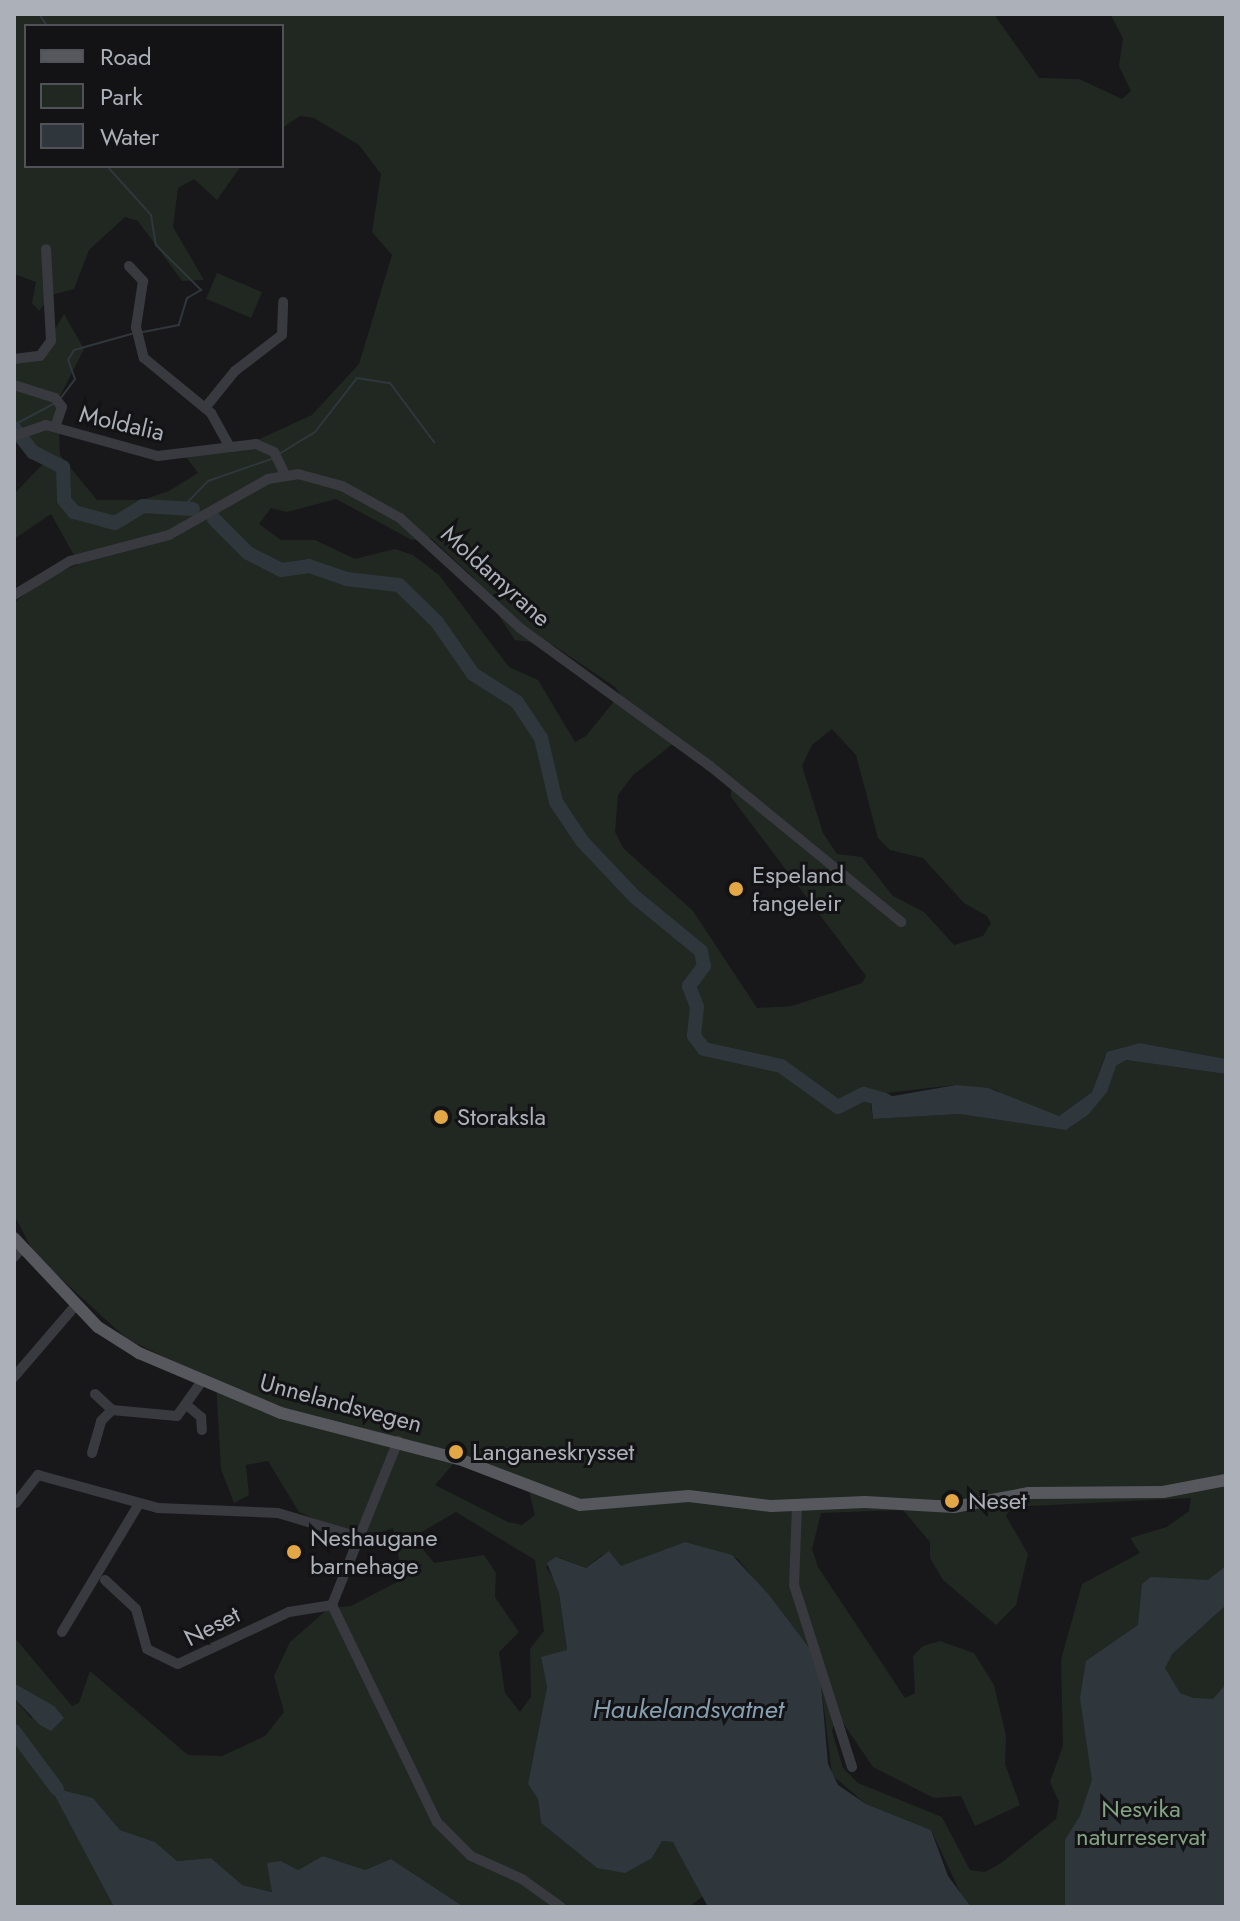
<!DOCTYPE html>
<style>
body{margin:0}
#map{position:relative;width:1240px;height:1921px;overflow:hidden;background:#18181a;font-family:Jost,sans-serif}
div>[style]{position:absolute}
[style*='--x']{left:calc(var(--x)*1px);top:calc(var(--y)*1px);width:calc(var(--w)*1px);rotate:calc(var(--a)*1deg)}
.green>*{inset:0;background:#202821;transform-origin:0 0}
.water>*{inset:0;background:#2f373d}
.stream>*{height:2px;margin:-1px;padding:0 1px;transform-origin:1px;border-radius:1px;background:#2f373d}
.river>*{height:14px;margin:-7px;padding:0 7px;transform-origin:7px;border-radius:7px;background:#2f373d}
.minor>*{height:10px;margin:-5px;padding:0 5px;transform-origin:5px;border-radius:5px;background:#393a3f}
.major>*{height:12px;margin:-6px;padding:0 6px;transform-origin:6px;border-radius:6px;background:#56585d}
.dots>*{width:22px;height:22px;translate:-50% -50%;box-sizing:border-box;border:4px solid #131315;border-radius:50%}
span{translate:-50% -50%;white-space:nowrap;text-align:center;line-height:1.15;-webkit-text-stroke:6px #131315;paint-order:stroke}
.street-label{font-size:24px;color:#abb0b9}
.poi-label{font-size:24px;color:#abb0b9}
.left{translate:0 -50%;text-align:left}
.park-label{font-size:24px;color:#84a284}
.water-label{font-size:26px;color:#859eb0;font-style:italic}
.frame{position:absolute;inset:0;border:16px solid #abb0b9;pointer-events:none}
.legend{position:absolute;left:24px;top:24px;width:260px;height:144px;box-sizing:border-box;background:#131315;border:2px solid #505257;margin:0;padding:10px 14px;list-style:none;font-size:24px;color:#abb0b9}
.legend li{display:flex;align-items:center;gap:16px;height:40px}
.legend b{width:40px;border:2px solid #505257}
</style>
<div id="map">
<div class="green">
<div style="clip-path:polygon(evenodd,14px 14px,994px 14px,1039px 78px,1079px 79px,1122px 99px,1131px 91px,1119px 66px,1123px 38px,1110px 14px,1226px 14px,1226px 1059px,1140px 1043px,1105px 1056px,1092px 1092px,1059px 1116px,1008px 1100px,996px 1090px,955px 1085px,869px 1095px,873px 1119px,959px 1114px,1066px 1130px,1088px 1115px,1116px 1066px,1126px 1060px,1226px 1074px,1226px 1907px,943px 1907px,961px 1894px,931px 1830px,866px 1804px,832px 1775px,821px 1684px,810px 1649px,738px 1559px,685px 1542px,620px 1567px,602px 1555px,586px 1568px,560px 1558px,546px 1567px,558px 1586px,567px 1651px,541px 1658px,547px 1687px,528px 1784px,538px 1799px,541px 1823px,597px 1868px,652px 1858px,662px 1841px,673px 1842px,706px 1894px,689px 1907px,464px 1907px,391px 1859px,365px 1870px,323px 1856px,298px 1870px,281px 1861px,273px 1892px,241px 1885px,211px 1858px,177px 1861px,155px 1842px,120px 1830px,93px 1798px,53px 1791px,114px 1907px,14px 1907px,14px 1738px,51px 1789px,14px 1724px,14px 1698px,31px 1718px,54px 1706px,14px 1683px,14px 1637px,72px 1706px,79px 1703px,90px 1671px,188px 1755px,222px 1756px,265px 1736px,284px 1712px,274px 1676px,290px 1642px,329px 1608px,351px 1606px,403px 1579px,393px 1528px,360px 1539px,299px 1512px,268px 1461px,246px 1465px,249px 1495px,234px 1503px,221px 1469px,216px 1382px,127px 1339px,35px 1255px,14px 1215px,14px 603px,45px 578px,79px 564px,51px 514px,14px 539px,14px 494px,43px 464px,14px 440px,14px 355px,38px 358px,64px 314px,84px 349px,58px 400px,60px 455px,97px 500px,142px 500px,169px 491px,198px 473px,184px 454px,253px 442px,312px 415px,359px 364px,392px 255px,372px 232px,381px 174px,359px 145px,314px 118px,300px 116px,282px 128px,282px 26px,26px 26px,26px 166px,241px 166px,217px 200px,194px 179px,178px 188px,173px 227px,204px 280px,182px 281px,138px 221px,125px 217px,89px 250px,74px 289px,51px 295px,39px 311px,32px 303px,36px 282px,14px 274px,14px 14px,336px 499px,412px 540px,431px 538px,474px 578px,515px 640px,553px 645px,615px 687px,620px 694px,586px 736px,575px 742px,538px 680px,509px 667px,439px 575px,413px 555px,395px 549px,355px 559px,315px 540px,281px 540px,259px 524px,271px 508px,287px 512px,336px 499px,14px 14px,832px 729px,856px 755px,878px 838px,890px 850px,923px 858px,964px 903px,987px 916px,991px 923px,983px 936px,954px 945px,924px 912px,893px 896px,862px 857px,837px 854px,823px 833px,802px 766px,812px 745px,832px 729px,14px 14px,674px 743px,731px 785px,731px 797px,866px 976px,862px 983px,792px 1006px,757px 1008px,693px 911px,623px 848px,615px 832px,618px 795px,633px 775px,674px 743px,14px 14px,460px 1456px,529px 1491px,535px 1515px,522px 1525px,508px 1522px,435px 1485px,460px 1456px,14px 14px,1191px 1498px,1189px 1511px,1167px 1527px,1130px 1538px,1140px 1553px,1082px 1584px,1061px 1660px,1063px 1746px,1050px 1782px,1059px 1802px,1056px 1819px,1001px 1863px,985px 1872px,970px 1870px,942px 1817px,858px 1783px,843px 1768px,832px 1731px,837px 1714px,873px 1767px,934px 1798px,961px 1796px,975px 1826px,1020px 1805px,1005px 1764px,1006px 1736px,994px 1685px,974px 1653px,940px 1641px,923px 1646px,913px 1656px,915px 1693px,905px 1698px,818px 1567px,812px 1549px,821px 1513px,903px 1510px,930px 1542px,930px 1558px,943px 1580px,996px 1625px,1016px 1605px,1028px 1554px,1006px 1516px,1012px 1507px,1191px 1498px,14px 14px,456px 1512px,535px 1560px,544px 1631px,530px 1649px,531px 1697px,520px 1712px,505px 1693px,499px 1652px,519px 1632px,495px 1597px,496px 1573px,484px 1555px,434px 1563px,413px 1537px,456px 1512px)"></div>
<div style="left:217px;top:273px;width:49px;height:28px;rotate:23deg"></div>
</div>
<div class="water">
<div style="clip-path:polygon(1140px 1043px,1226px 1059px,1226px 1074px,1126px 1060px,1116px 1066px,1107px 1092px,1088px 1115px,1066px 1130px,959px 1114px,873px 1119px,870px 1091px,893px 1096px,956px 1085px,988px 1088px,1059px 1116px,1092px 1092px,1107px 1052px)"></div>
<div style="clip-path:polygon(685px 1542px,732px 1555px,769px 1595px,810px 1649px,821px 1684px,828px 1764px,838px 1785px,866px 1804px,931px 1830px,948px 1876px,971px 1907px,708px 1907px,673px 1842px,662px 1841px,652px 1858px,625px 1873px,597px 1868px,541px 1823px,538px 1799px,528px 1784px,547px 1687px,541px 1657px,567px 1650px,559px 1593px,547px 1563px,556px 1557px,586px 1568px,609px 1551px,621px 1566px)"></div>
<div style="clip-path:polygon(1226px 1566px,1226px 1605px,1172px 1654px,1165px 1668px,1180px 1693px,1193px 1698px,1213px 1699px,1226px 1684px,1226px 1907px,1065px 1907px,1065px 1840px,1080px 1816px,1092px 1780px,1080px 1698px,1086px 1661px,1138px 1625px,1142px 1584px,1151px 1577px,1208px 1580px)"></div>
<div style="clip-path:polygon(14px 1683px,54px 1706px,64px 1718px,51px 1731px,40px 1725px,14px 1698px)"></div>
<div style="clip-path:polygon(57px 1789px,93px 1798px,120px 1830px,155px 1842px,177px 1861px,211px 1858px,242px 1885px,272px 1892px,267px 1863px,281px 1861px,298px 1870px,323px 1856px,365px 1870px,391px 1859px,464px 1907px,114px 1907px,53px 1792px)"></div>
</div>
<div class="stream">
<div style="--x:39;--y:14;--w:14;--a:56"></div>
<div style="--x:107;--y:166;--w:66;--a:48.1"></div>
<div style="--x:151;--y:215;--w:30;--a:81"></div>
<div style="--x:156;--y:245;--w:64;--a:45"></div>
<div style="--x:201;--y:290;--w:16;--a:150"></div>
<div style="--x:187;--y:298;--w:28;--a:107"></div>
<div style="--x:179;--y:325;--w:38;--a:169"></div>
<div style="--x:60;--y:399;--w:25;--a:-53"></div>
<div style="--x:75;--y:379;--w:20;--a:-110"></div>
<div style="--x:68;--y:360;--w:12;--a:-59"></div>
<div style="--x:74;--y:350;--w:63;--a:-15.6"></div>
<div style="--x:14;--y:425;--w:47;--a:-28.2"></div>
<div style="--x:279;--y:454;--w:42;--a:-31.4"></div>
<div style="--x:315;--y:432;--w:68;--a:-52.1"></div>
<div style="--x:357;--y:378;--w:33;--a:9"></div>
<div style="--x:390;--y:383;--w:74;--a:53.3"></div>
<div style="--x:182;--y:508;--w:37;--a:-46"></div>
<div style="--x:208;--y:481;--w:70;--a:-19.2"></div>
</div>
<div class="river">
<div style="--x:14;--y:428;--w:31;--a:52"></div>
<div style="--x:33;--y:452;--w:34;--a:27"></div>
<div style="--x:63;--y:467;--w:33;--a:88"></div>
<div style="--x:64;--y:500;--w:16;--a:50"></div>
<div style="--x:74;--y:512;--w:42;--a:15"></div>
<div style="--x:115;--y:523;--w:33;--a:-31"></div>
<div style="--x:143;--y:506;--w:50;--a:3.4"></div>
<div style="--x:214;--y:519;--w:48;--a:45"></div>
<div style="--x:248;--y:553;--w:37;--a:27"></div>
<div style="--x:281;--y:570;--w:28;--a:-8"></div>
<div style="--x:309;--y:566;--w:39;--a:19"></div>
<div style="--x:346;--y:579;--w:53;--a:6.5"></div>
<div style="--x:399;--y:585;--w:53;--a:44.2"></div>
<div style="--x:437;--y:622;--w:63;--a:55.3"></div>
<div style="--x:473;--y:674;--w:52;--a:32.5"></div>
<div style="--x:517;--y:702;--w:43;--a:56.3"></div>
<div style="--x:541;--y:738;--w:66;--a:76.8"></div>
<div style="--x:556;--y:802;--w:47;--a:56.3"></div>
<div style="--x:582;--y:841;--w:77;--a:46.6"></div>
<div style="--x:635;--y:897;--w:85;--a:39.3"></div>
<div style="--x:701;--y:951;--w:15;--a:79"></div>
<div style="--x:704;--y:966;--w:25;--a:127"></div>
<div style="--x:689;--y:986;--w:22;--a:69"></div>
<div style="--x:697;--y:1007;--w:29;--a:96"></div>
<div style="--x:694;--y:1036;--w:16;--a:52"></div>
<div style="--x:704;--y:1049;--w:79;--a:12.4"></div>
<div style="--x:781;--y:1066;--w:70;--a:35.7"></div>
<div style="--x:838;--y:1107;--w:29;--a:-27"></div>
<div style="--x:864;--y:1094;--w:22;--a:16"></div>
<div style="--x:14;--y:1731;--w:72;--a:53.4"></div>
</div>
<div class="minor">
<div style="--x:129;--y:266;--w:21;--a:47"></div>
<div style="--x:143;--y:281;--w:47;--a:98.7"></div>
<div style="--x:136;--y:327;--w:32;--a:76"></div>
<div style="--x:144;--y:358;--w:87;--a:39.4"></div>
<div style="--x:211;--y:413;--w:38;--a:61"></div>
<div style="--x:14;--y:359;--w:26;--a:-7"></div>
<div style="--x:40;--y:356;--w:19;--a:-54"></div>
<div style="--x:51;--y:341;--w:92;--a:-93.1"></div>
<div style="--x:14;--y:385;--w:43;--a:17.6"></div>
<div style="--x:55;--y:398;--w:11;--a:52"></div>
<div style="--x:62;--y:407;--w:21;--a:109"></div>
<div style="--x:205;--y:408;--w:48;--a:-51"></div>
<div style="--x:235;--y:371;--w:59;--a:-37.5"></div>
<div style="--x:282;--y:335;--w:33;--a:-88"></div>
<div style="--x:14;--y:436;--w:34;--a:-19"></div>
<div style="--x:46;--y:425;--w:116;--a:15.5"></div>
<div style="--x:158;--y:456;--w:99;--a:-7"></div>
<div style="--x:256;--y:444;--w:20;--a:24"></div>
<div style="--x:274;--y:452;--w:25;--a:64"></div>
<div style="--x:14;--y:595;--w:66;--a:-31.3"></div>
<div style="--x:70;--y:561;--w:102;--a:-14.7"></div>
<div style="--x:169;--y:535;--w:114;--a:-29.5"></div>
<div style="--x:268;--y:479;--w:30;--a:-9"></div>
<div style="--x:298;--y:474;--w:46;--a:15.3"></div>
<div style="--x:342;--y:486;--w:66;--a:28.9"></div>
<div style="--x:400;--y:518;--w:163;--a:42.5"></div>
<div style="--x:520;--y:628;--w:235;--a:36"></div>
<div style="--x:710;--y:766;--w:247;--a:39.2"></div>
<div style="--x:14;--y:1257;--w:11;--a:-49"></div>
<div style="--x:14;--y:1377;--w:95;--a:-49.3"></div>
<div style="--x:95;--y:1394;--w:23;--a:43"></div>
<div style="--x:189;--y:1407;--w:16;--a:40"></div>
<div style="--x:201;--y:1417;--w:13;--a:86"></div>
<div style="--x:92;--y:1453;--w:33;--a:-74"></div>
<div style="--x:101;--y:1421;--w:16;--a:-45"></div>
<div style="--x:112;--y:1410;--w:65;--a:5.3"></div>
<div style="--x:177;--y:1416;--w:43;--a:-54.5"></div>
<div style="--x:16;--y:1503;--w:36;--a:-52"></div>
<div style="--x:38;--y:1475;--w:124;--a:15.4"></div>
<div style="--x:158;--y:1508;--w:120;--a:2.4"></div>
<div style="--x:278;--y:1513;--w:88;--a:16.6"></div>
<div style="--x:797;--y:1505;--w:80;--a:92.1"></div>
<div style="--x:794;--y:1585;--w:191;--a:72.3"></div>
<div style="--x:105;--y:1580;--w:42;--a:43.1"></div>
<div style="--x:136;--y:1609;--w:41;--a:74.6"></div>
<div style="--x:147;--y:1649;--w:34;--a:26"></div>
<div style="--x:178;--y:1664;--w:123;--a:-25.1"></div>
<div style="--x:289;--y:1612;--w:44;--a:-9.2"></div>
<div style="--x:332;--y:1605;--w:177;--a:-68.1"></div>
<div style="--x:332;--y:1605;--w:241;--a:64.2"></div>
<div style="--x:437;--y:1822;--w:48;--a:45"></div>
<div style="--x:471;--y:1856;--w:56;--a:24.3"></div>
<div style="--x:522;--y:1879;--w:48;--a:35.7"></div>
<div style="--x:62;--y:1632;--w:149;--a:-59"></div>
</div>
<div class="major">
<div style="--x:14;--y:1238;--w:122;--a:46.7"></div>
<div style="--x:98;--y:1327;--w:49;--a:32.4"></div>
<div style="--x:139;--y:1353;--w:154;--a:22.9"></div>
<div style="--x:281;--y:1413;--w:184;--a:14.5"></div>
<div style="--x:459;--y:1459;--w:129;--a:20.8"></div>
<div style="--x:580;--y:1505;--w:109;--a:-4.7"></div>
<div style="--x:689;--y:1496;--w:83;--a:7"></div>
<div style="--x:771;--y:1506;--w:94;--a:-2.4"></div>
<div style="--x:865;--y:1502;--w:89;--a:3.2"></div>
<div style="--x:954;--y:1507;--w:76;--a:-10.6"></div>
<div style="--x:1029;--y:1493;--w:134;--a:-0.4"></div>
<div style="--x:1163;--y:1492;--w:64;--a:-10.8"></div>
</div>
<div class="dots">
<div style="left:736px;top:889px;background:#e4a746"></div>
<div style="left:441px;top:1117px;background:#e4a746"></div>
<div style="left:456px;top:1452px;background:#e4a746"></div>
<div style="left:952px;top:1501px;background:#e4a746"></div>
<div style="left:294px;top:1552px;background:#e4a746"></div>
</div>
<div class="street-label">
<span style="left:122px;top:423px;rotate:13deg">Moldalia</span>
<span style="left:496px;top:576px;rotate:42deg">Moldamyrane</span>
<span style="left:341px;top:1403px;rotate:15deg">Unnelandsvegen</span>
<span style="left:212px;top:1626px;rotate:-27deg">Neset</span>
</div>
<div class="poi-label">
<span class="left" style="left:752px;top:889px">Espeland<br>fangeleir</span>
<span class="left" style="left:457px;top:1117px">Storaksla</span>
<span class="left" style="left:472px;top:1452px">Langaneskrysset</span>
<span class="left" style="left:968px;top:1501px">Neset</span>
<span class="left" style="left:310px;top:1552px">Neshaugane<br>barnehage</span>
</div>
<div class="park-label">
<span style="left:1141px;top:1823px">Nesvika<br>naturreservat</span>
</div>
<div class="water-label">
<span style="left:688px;top:1710px">Haukelandsvatnet</span>
</div>
<div class="frame"></div>
<ul class="legend">
<li><b style="height:10px;background:#56585d"></b>Road</li>
<li><b style="height:22px;background:#202821"></b>Park</li>
<li><b style="height:22px;background:#2f373d"></b>Water</li>
</ul>
</div>
